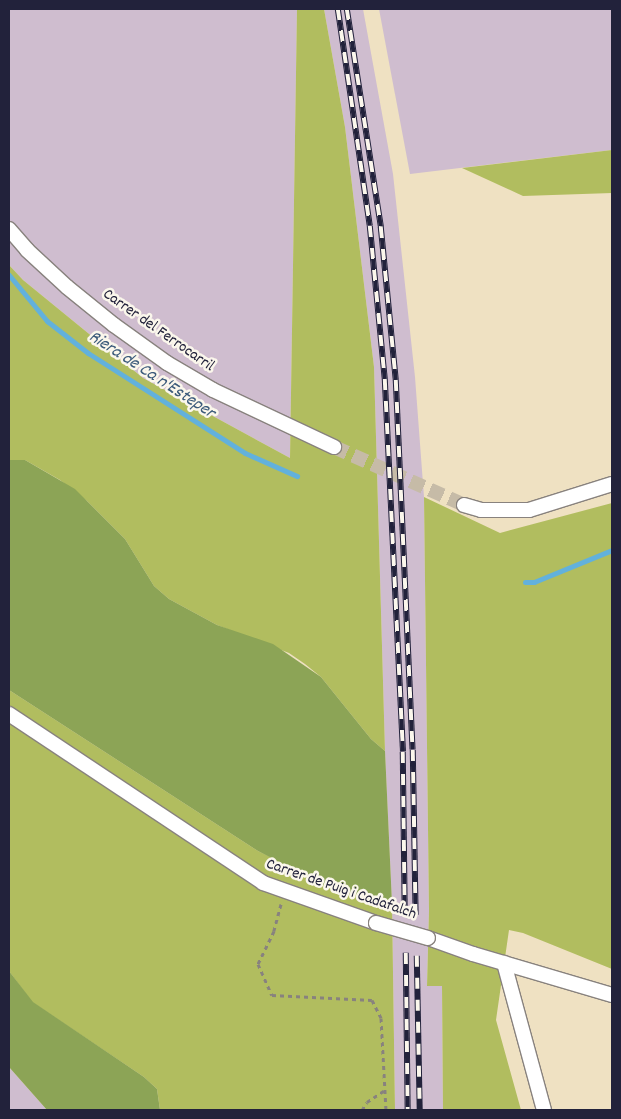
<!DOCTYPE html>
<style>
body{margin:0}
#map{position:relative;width:621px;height:1119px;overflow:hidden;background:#efe1c2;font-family:Dekko,sans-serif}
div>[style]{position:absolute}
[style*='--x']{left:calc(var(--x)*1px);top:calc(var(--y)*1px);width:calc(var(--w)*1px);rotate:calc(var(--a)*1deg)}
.industrial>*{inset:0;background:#cfbdcf}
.green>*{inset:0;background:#b1bd5f}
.forest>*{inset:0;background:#8ca456}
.stream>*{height:5px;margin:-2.5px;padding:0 2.5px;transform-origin:2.5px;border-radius:2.5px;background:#62b1dc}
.minor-tunnel>*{height:14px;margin-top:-7px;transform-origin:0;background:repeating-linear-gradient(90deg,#c6bba7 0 14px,transparent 0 21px)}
.path>*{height:3px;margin-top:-1.5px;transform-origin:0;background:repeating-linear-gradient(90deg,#88827e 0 4px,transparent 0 8px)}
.roads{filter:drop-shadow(1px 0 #88827e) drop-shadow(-1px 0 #88827e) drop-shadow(0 1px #88827e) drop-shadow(0 -1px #88827e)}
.minor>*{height:14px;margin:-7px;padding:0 7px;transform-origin:7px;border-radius:7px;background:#fff}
.rail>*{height:5.5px;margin-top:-2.75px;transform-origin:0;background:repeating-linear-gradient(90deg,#fbf7ec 0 11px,#22223b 0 22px);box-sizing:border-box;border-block:1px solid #22223b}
.bridges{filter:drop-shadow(1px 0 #88827e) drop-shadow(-1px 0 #88827e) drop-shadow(0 1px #88827e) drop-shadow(0 -1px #88827e)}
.minor-bridge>*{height:14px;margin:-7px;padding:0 7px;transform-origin:7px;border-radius:7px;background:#fff}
span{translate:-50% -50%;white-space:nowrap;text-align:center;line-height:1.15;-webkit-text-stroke:5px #fbf7ec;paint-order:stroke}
.street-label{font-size:16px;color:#22223b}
.water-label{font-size:18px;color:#3c5b7b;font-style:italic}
.frame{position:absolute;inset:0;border:10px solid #22223b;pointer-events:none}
</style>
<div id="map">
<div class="industrial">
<div style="clip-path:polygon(9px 9px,297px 9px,290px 458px,143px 378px,23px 280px,9px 265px)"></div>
<div style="clip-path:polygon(324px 9px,363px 9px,393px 174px,415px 377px,424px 497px,429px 911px,427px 985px,442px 985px,443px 1110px,395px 1110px,392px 903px,385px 751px,374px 367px,345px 127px)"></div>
<div style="clip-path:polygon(379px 9px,612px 9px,612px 150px,410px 174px)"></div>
<div style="clip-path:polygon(9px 1067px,47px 1110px,9px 1110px)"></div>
</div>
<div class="green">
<div style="clip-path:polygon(297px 9px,324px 9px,345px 127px,374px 367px,385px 751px,371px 739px,321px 677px,305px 664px,289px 653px,217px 625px,169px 599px,154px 586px,125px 539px,87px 501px,60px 480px,25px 460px,9px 460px,9px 265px,23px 280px,143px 378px,290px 458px)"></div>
<div style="clip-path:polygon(612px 150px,612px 193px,523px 196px,462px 168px)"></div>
<div style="clip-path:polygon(424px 497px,500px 533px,612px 503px,612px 969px,523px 933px,509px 930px,496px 1020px,521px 1110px,443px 1110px,442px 986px,427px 986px,429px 911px)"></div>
<div style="clip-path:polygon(9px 690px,258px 851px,340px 891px,375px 897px,392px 903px,395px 1110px,160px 1110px,157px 1089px,144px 1077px,32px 1002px,9px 971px)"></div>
</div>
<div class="forest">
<div style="clip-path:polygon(9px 460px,25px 460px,75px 489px,125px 539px,154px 586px,169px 599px,217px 625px,273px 644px,321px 677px,371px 739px,385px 751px,392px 903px,375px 897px,340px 891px,322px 884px,258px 851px,9px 690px)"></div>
<div style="clip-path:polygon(9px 971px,33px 1002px,144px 1077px,157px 1089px,160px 1110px,47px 1110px,9px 1067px)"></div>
</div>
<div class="stream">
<div style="--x:9;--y:275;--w:60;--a:50.4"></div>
<div style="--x:47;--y:321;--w:52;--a:38"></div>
<div style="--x:88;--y:353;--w:186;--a:32.5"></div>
<div style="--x:245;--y:453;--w:57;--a:23.9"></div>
<div style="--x:525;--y:582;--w:9;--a:0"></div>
<div style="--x:534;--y:582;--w:84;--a:-22.3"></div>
</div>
<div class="minor-tunnel">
<div style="--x:334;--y:447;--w:142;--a:24"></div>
</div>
<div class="path">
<div style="--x:281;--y:904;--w:28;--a:105"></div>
<div style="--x:274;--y:931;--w:37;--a:116"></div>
<div style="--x:258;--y:964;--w:34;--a:66"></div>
<div style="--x:272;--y:995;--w:100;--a:2.9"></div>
<div style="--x:372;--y:1000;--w:20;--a:63"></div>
<div style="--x:381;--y:1018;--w:92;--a:86.9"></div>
<div style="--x:362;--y:1110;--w:9;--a:-58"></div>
<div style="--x:367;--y:1102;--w:22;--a:-34"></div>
</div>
<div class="roads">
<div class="minor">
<div style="--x:9;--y:229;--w:28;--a:49"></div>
<div style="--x:27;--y:250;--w:54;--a:42.8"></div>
<div style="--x:67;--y:287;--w:60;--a:39"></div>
<div style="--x:114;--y:325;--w:65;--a:35.6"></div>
<div style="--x:167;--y:363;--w:53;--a:30.4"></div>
<div style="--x:213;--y:390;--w:134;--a:25.2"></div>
<div style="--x:464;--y:505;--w:18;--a:16"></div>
<div style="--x:481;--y:510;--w:48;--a:0"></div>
<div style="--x:529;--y:510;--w:87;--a:-17.4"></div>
<div style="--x:9;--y:714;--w:305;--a:33.6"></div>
<div style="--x:263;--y:883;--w:120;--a:19.5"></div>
<div style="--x:428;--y:938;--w:48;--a:19.6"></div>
<div style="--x:473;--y:954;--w:145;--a:16.4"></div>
<div style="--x:504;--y:963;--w:152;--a:74.8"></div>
</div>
</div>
<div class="rail">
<div style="--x:338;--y:9;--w:219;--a:81.6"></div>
<div style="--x:370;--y:226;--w:154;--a:84.4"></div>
<div style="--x:385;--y:379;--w:373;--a:87.2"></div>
<div style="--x:403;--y:752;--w:159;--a:89.3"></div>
<div style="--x:347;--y:9;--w:221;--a:81.1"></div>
<div style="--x:381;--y:227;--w:154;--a:84.4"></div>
<div style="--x:396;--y:380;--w:370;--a:87.4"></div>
<div style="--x:413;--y:750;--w:165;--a:89"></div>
<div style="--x:406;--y:953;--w:157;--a:89.3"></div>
<div style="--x:417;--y:956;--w:154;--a:88.9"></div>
</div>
<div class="bridges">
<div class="minor-bridge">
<div style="--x:376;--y:923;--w:54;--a:16.1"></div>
</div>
</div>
<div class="street-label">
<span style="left:158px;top:331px;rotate:35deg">Carrer del Ferrocarril</span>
<span style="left:341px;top:890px;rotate:19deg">Carrer de Puig i Cadafalch</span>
</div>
<div class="water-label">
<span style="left:151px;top:376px;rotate:33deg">Riera de Ca n'Esteper</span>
</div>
<div class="frame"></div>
</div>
